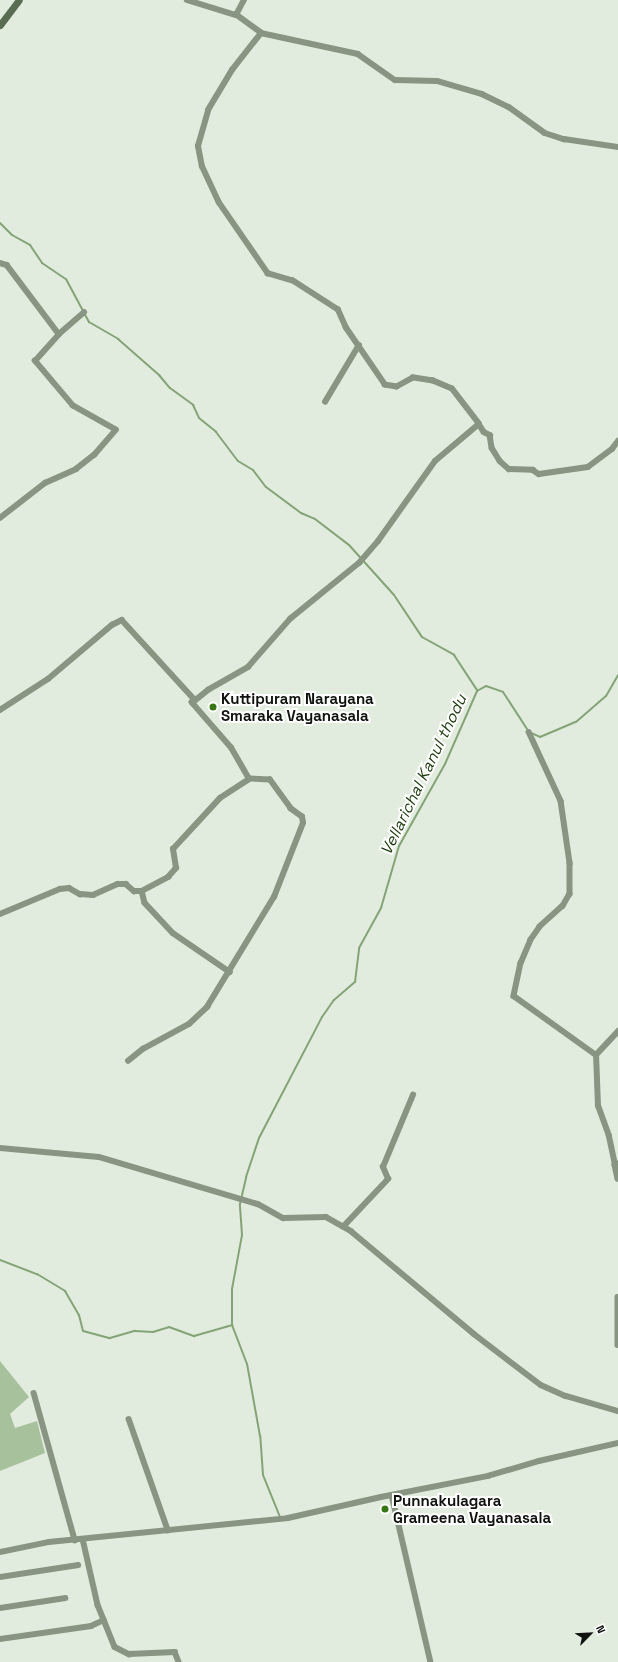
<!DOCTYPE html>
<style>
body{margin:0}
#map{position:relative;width:618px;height:1662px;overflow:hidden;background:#e2ecde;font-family:"Space Grotesk",sans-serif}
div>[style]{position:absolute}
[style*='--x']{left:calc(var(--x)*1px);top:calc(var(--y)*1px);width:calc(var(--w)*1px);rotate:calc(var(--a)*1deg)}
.green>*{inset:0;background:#a7c19d}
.stream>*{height:2px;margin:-1px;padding:0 1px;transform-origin:1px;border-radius:1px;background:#84a478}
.minor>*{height:5.5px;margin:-2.75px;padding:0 2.75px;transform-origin:2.75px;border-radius:2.75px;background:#879582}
.secondary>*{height:7px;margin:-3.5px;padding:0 3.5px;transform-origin:3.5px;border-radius:3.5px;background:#596d52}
.dots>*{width:11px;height:11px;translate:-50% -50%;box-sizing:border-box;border:2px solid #fff;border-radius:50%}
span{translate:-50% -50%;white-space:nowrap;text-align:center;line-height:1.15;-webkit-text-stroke:4px #fff;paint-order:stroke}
.poi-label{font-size:15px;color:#0f120e;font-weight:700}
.left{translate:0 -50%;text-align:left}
.water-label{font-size:16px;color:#1c3b0c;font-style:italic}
.north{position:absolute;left:570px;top:1614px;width:40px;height:40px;-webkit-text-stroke:3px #fff;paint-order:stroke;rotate:66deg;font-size:11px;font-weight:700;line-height:16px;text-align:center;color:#0f120e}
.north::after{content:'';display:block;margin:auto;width:14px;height:18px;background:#0f120e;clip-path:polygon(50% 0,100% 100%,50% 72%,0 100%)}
</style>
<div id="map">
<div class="green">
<div style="clip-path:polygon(0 1361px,29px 1397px,10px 1414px,15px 1428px,37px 1421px,45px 1453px,0 1471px)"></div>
</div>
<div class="stream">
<div style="--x:0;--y:223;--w:17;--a:45"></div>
<div style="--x:12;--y:235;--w:21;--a:29"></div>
<div style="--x:30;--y:245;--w:22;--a:56"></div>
<div style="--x:42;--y:263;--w:29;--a:34"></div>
<div style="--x:66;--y:279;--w:49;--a:61.9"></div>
<div style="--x:89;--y:322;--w:34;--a:30"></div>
<div style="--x:118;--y:339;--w:55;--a:41.3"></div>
<div style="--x:159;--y:375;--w:17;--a:50"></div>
<div style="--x:170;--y:388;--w:29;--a:36"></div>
<div style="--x:193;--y:405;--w:14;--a:65"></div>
<div style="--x:199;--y:418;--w:22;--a:39"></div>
<div style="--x:216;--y:432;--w:36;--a:53"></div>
<div style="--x:238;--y:461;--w:17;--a:31"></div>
<div style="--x:253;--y:470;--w:21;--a:53"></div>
<div style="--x:266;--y:487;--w:44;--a:36.6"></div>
<div style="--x:301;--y:513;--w:15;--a:23"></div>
<div style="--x:315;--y:519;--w:43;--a:37.4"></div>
<div style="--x:349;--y:545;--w:67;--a:48"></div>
<div style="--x:394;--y:595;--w:50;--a:56.3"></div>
<div style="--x:422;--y:637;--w:37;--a:29"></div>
<div style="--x:454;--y:655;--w:42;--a:56.7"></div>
<div style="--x:0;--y:1260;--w:40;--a:21"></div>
<div style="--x:37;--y:1274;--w:33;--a:31"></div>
<div style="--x:65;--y:1291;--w:28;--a:60"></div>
<div style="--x:79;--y:1315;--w:16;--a:76"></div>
<div style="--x:83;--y:1331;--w:28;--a:15"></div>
<div style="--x:110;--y:1338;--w:26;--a:-16"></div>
<div style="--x:135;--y:1331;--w:18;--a:3"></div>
<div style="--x:153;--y:1332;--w:17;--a:-17"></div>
<div style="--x:169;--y:1327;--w:27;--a:20"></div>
<div style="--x:194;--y:1336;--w:40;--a:-16"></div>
<div style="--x:280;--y:1517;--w:45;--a:-112"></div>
<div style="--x:263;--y:1475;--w:39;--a:-94"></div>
<div style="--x:260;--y:1436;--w:73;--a:-100.2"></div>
<div style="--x:247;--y:1364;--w:42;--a:-111"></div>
<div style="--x:232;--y:1325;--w:36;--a:-90"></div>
<div style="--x:232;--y:1289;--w:55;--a:-79.5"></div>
<div style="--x:242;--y:1235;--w:31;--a:-94"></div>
<div style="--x:240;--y:1204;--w:28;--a:-77"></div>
<div style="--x:246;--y:1177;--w:41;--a:-71.6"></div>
<div style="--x:259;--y:1138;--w:136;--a:-62.5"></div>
<div style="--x:322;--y:1017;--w:21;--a:-55"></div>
<div style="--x:334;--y:1000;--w:28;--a:-41"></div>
<div style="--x:355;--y:982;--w:34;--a:-83"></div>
<div style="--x:359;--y:948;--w:46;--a:-61.2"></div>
<div style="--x:381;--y:908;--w:65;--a:-73.8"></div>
<div style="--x:399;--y:846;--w:94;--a:-60.7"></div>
<div style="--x:445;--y:764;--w:80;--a:-66.3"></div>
<div style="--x:477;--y:691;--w:10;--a:-29"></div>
<div style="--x:486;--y:686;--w:18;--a:19"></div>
<div style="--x:503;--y:692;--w:48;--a:57"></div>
<div style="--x:529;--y:732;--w:12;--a:24"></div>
<div style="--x:540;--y:737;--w:39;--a:-23"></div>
<div style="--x:576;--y:722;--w:40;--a:-41"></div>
<div style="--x:606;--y:696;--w:24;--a:-60"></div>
</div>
<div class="minor">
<div style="--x:187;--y:0;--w:51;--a:17"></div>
<div style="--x:261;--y:33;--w:99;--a:12.2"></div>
<div style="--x:358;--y:54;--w:45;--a:35.1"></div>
<div style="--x:395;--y:80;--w:42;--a:1.4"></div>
<div style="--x:437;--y:81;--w:47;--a:16.1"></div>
<div style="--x:482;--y:94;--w:30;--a:26"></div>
<div style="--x:509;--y:107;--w:44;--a:35.8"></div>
<div style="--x:545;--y:133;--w:20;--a:18"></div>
<div style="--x:564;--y:139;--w:55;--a:8.4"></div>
<div style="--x:0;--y:263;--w:7;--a:16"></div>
<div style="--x:7;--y:265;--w:86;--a:53"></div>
<div style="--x:325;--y:402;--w:66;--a:-59.2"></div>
<div style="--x:479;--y:424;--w:9;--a:58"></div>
<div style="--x:484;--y:432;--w:7;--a:27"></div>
<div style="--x:490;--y:435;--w:13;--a:81"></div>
<div style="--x:492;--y:448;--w:15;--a:58"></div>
<div style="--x:500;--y:461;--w:12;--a:42"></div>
<div style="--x:509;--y:469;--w:24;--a:2"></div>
<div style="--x:533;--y:470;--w:7;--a:34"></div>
<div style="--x:539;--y:474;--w:49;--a:-8.1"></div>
<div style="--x:588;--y:467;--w:30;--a:-37"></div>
<div style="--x:612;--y:449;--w:10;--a:-53"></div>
<div style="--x:0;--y:518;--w:57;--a:-37.9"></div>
<div style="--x:45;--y:483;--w:34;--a:-24"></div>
<div style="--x:76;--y:469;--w:23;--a:-38"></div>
<div style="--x:94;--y:455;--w:33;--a:-49"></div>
<div style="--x:116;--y:430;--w:49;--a:-150.8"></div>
<div style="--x:73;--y:406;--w:59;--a:-130.2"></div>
<div style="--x:35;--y:361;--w:36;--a:-48"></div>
<div style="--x:59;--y:334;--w:33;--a:-41"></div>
<div style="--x:0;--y:710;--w:57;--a:-32.9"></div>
<div style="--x:48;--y:679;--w:84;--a:-40.2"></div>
<div style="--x:112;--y:625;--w:11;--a:-27"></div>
<div style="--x:122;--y:620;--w:108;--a:47.6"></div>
<div style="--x:529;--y:732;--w:76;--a:65.1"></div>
<div style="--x:561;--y:801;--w:63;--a:81.7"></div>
<div style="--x:570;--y:863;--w:31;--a:90"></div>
<div style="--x:570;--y:894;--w:14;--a:120"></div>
<div style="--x:563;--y:906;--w:31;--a:138"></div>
<div style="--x:540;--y:927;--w:16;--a:125"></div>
<div style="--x:531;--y:940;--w:25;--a:113"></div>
<div style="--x:521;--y:963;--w:34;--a:102"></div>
<div style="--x:514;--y:996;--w:101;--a:35.7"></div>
<div style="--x:142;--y:891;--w:12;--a:76"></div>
<div style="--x:145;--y:903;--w:41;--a:47"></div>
<div style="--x:173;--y:933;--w:69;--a:34.4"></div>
<div style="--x:0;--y:914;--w:65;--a:-22.6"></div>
<div style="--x:60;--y:889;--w:9;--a:-6"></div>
<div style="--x:69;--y:888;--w:13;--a:29"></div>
<div style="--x:80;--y:894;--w:13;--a:4"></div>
<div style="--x:93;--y:895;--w:27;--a:-24"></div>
<div style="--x:118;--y:884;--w:8;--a:0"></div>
<div style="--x:126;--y:884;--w:11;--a:41"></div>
<div style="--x:134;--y:891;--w:8;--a:0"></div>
<div style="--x:142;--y:891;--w:30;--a:-28"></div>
<div style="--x:168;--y:877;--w:12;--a:-48"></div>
<div style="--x:176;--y:868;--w:19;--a:-99"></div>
<div style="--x:173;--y:849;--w:69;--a:-47.3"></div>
<div style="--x:220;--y:798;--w:35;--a:-33"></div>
<div style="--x:249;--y:779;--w:36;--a:-120"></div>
<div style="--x:231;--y:748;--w:60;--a:-130.9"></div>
<div style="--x:192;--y:703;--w:21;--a:-39"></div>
<div style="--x:208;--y:690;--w:46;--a:-29.9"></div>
<div style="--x:248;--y:667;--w:64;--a:-48.8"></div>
<div style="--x:290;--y:619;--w:89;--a:-39.1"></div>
<div style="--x:359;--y:563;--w:29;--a:-49"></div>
<div style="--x:378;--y:541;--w:98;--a:-54.5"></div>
<div style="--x:435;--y:461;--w:57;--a:-40.1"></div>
<div style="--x:479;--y:424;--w:44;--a:-127.6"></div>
<div style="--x:452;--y:389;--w:21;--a:-157"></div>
<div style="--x:433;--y:381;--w:20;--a:-171"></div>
<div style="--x:413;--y:378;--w:18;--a:151"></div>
<div style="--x:397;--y:387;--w:12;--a:-171"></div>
<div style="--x:385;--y:385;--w:69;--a:-124.4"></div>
<div style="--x:346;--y:328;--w:20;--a:-114"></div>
<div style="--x:338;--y:310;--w:54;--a:-147.2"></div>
<div style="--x:293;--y:281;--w:26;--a:-164"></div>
<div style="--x:268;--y:274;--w:86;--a:-124.6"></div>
<div style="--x:219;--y:203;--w:40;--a:-115"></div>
<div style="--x:202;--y:167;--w:21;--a:-101"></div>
<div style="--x:198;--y:146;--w:37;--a:-74"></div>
<div style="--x:208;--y:110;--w:47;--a:-59"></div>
<div style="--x:232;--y:70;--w:47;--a:-51.9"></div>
<div style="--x:261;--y:33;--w:31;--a:-144"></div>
<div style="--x:236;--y:15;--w:17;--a:-62"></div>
<div style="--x:128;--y:1061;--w:19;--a:-39"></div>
<div style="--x:143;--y:1049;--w:52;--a:-28.5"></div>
<div style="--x:189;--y:1024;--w:25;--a:-43"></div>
<div style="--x:207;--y:1007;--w:129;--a:-58.7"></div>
<div style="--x:274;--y:897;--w:79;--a:-68.6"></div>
<div style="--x:303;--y:823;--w:6;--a:-99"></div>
<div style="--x:302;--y:817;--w:14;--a:-144"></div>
<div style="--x:291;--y:809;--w:36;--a:-126"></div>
<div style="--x:270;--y:780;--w:21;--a:-177"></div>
<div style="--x:0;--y:1148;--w:99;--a:5.2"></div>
<div style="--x:99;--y:1157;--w:166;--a:16.5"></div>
<div style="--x:258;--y:1204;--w:29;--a:29"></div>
<div style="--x:283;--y:1218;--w:43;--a:-1.3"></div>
<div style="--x:326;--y:1217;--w:29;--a:29"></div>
<div style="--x:351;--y:1231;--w:160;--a:39.9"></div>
<div style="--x:474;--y:1334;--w:84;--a:37.3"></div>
<div style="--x:541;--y:1385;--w:27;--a:24"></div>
<div style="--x:566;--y:1396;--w:54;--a:16.1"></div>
<div style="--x:618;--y:1164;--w:3;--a:162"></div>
<div style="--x:615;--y:1165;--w:14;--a:78"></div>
<div style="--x:615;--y:1165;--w:30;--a:-102"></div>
<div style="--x:609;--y:1136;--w:32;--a:-110"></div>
<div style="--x:598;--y:1106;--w:51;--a:-92.2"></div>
<div style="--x:596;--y:1055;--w:33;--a:-47"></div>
<div style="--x:343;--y:1227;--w:66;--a:-46.8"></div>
<div style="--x:388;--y:1179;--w:13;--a:-113"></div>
<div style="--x:383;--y:1167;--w:78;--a:-67.4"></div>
<div style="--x:618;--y:1297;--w:48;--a:90"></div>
<div style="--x:34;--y:1393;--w:153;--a:74.4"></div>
<div style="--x:129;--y:1419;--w:118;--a:70.6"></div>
<div style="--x:392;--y:1495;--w:171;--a:76.9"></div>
<div style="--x:83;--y:1539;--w:68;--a:77.2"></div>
<div style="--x:98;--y:1605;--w:45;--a:68"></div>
<div style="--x:115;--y:1647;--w:16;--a:27"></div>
<div style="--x:129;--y:1654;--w:46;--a:-2.5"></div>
<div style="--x:175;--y:1652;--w:11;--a:68"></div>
<div style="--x:0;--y:1552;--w:50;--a:-11.5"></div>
<div style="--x:49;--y:1542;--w:240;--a:-5.7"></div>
<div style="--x:288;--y:1518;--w:95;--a:-12.7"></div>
<div style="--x:381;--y:1497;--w:109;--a:-11.1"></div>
<div style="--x:488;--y:1476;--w:53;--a:-16.4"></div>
<div style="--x:539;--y:1461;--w:81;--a:-12.8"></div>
<div style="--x:0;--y:1577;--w:79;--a:-8.7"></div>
<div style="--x:0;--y:1608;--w:66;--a:-8.7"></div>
<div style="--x:0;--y:1639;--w:92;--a:-8.1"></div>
<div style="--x:91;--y:1626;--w:14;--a:-25"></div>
</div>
<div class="secondary">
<div style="--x:0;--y:25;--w:31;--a:-53"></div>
</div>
<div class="dots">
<div style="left:213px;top:707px;background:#377612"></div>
<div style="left:385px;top:1509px;background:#377612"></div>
</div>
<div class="poi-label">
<span class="left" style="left:221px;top:707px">Kuttipuram Narayana<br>Smaraka Vayanasala</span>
<span class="left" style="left:393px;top:1509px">Punnakulagara<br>Grameena Vayanasala</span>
</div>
<div class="water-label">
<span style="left:424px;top:775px;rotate:-64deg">Vellarichal Kanul thodu</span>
</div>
<div class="north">N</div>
</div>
